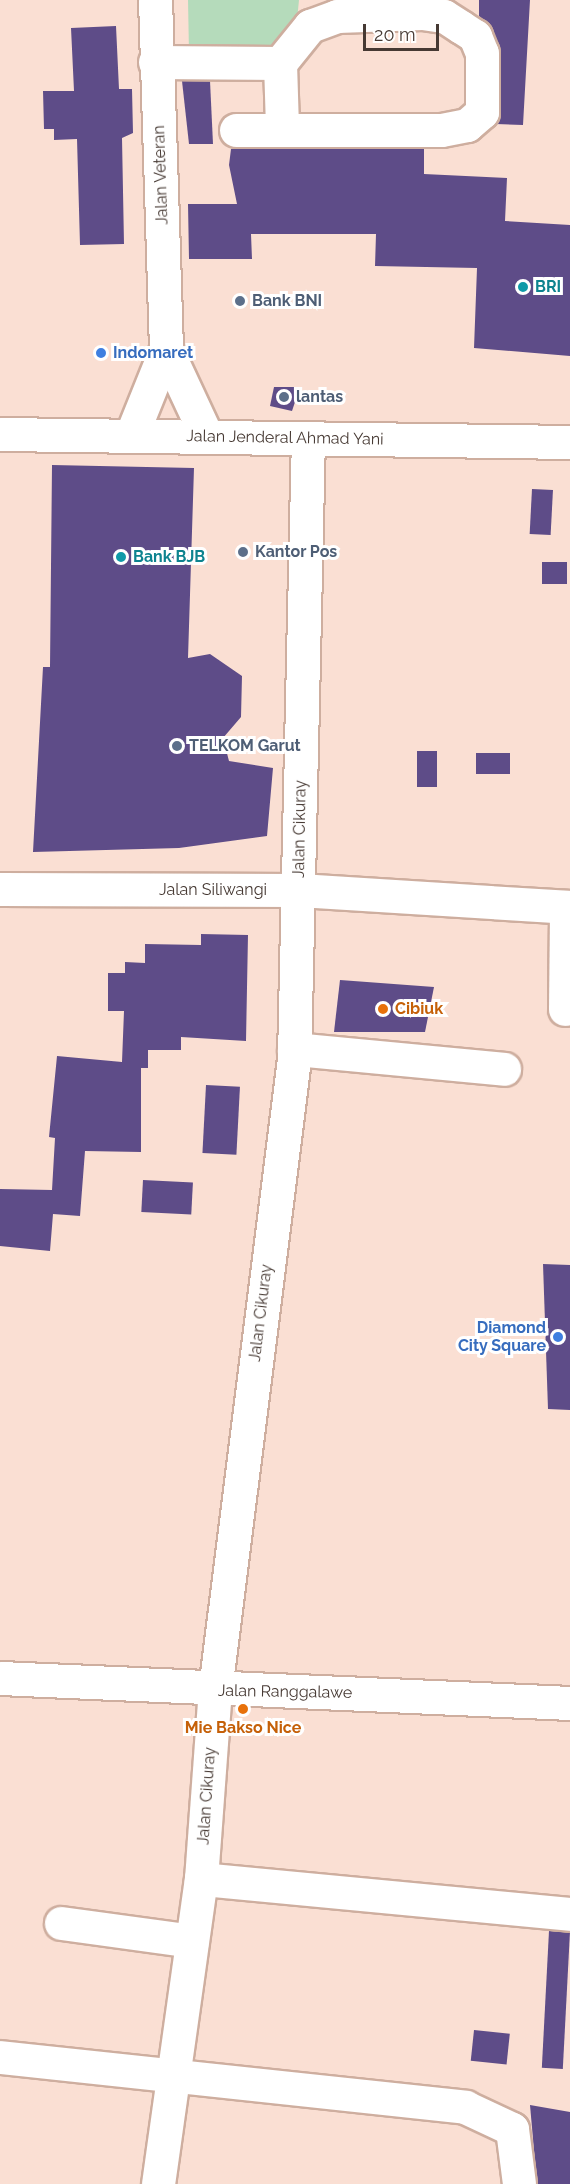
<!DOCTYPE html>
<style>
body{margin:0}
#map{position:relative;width:570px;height:2184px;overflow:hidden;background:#fadfd3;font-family:Raleway,sans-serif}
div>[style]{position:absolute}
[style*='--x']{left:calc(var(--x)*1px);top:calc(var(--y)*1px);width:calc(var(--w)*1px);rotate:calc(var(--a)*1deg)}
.green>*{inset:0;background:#b5dbbb}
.building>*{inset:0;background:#5e4c88;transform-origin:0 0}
.roads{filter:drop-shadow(2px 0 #ceae9f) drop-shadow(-2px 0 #ceae9f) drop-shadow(0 2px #ceae9f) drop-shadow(0 -2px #ceae9f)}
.minor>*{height:33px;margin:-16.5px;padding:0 16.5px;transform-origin:16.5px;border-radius:16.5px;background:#fff}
.major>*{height:33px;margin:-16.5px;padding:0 16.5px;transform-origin:16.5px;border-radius:16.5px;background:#fff}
.dots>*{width:16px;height:16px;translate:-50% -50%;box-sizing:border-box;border:3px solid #fff;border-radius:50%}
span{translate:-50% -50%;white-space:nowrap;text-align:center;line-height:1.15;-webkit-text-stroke:6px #fff;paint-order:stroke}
.street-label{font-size:16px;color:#463933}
.culture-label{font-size:16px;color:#0d838f;font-weight:700}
.left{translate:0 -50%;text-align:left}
.service-label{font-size:16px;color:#4e5e75;font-weight:700}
.shop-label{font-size:16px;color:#366cbe;font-weight:700}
.right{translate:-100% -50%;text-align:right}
.food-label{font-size:16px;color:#c56008;font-weight:700}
.scale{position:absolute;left:363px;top:24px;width:76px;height:27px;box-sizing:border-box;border:3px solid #463933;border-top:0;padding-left:8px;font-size:18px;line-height:21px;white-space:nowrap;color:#463933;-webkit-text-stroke:4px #fff;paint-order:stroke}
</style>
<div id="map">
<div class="green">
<div style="clip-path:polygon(188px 0,299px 0,296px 30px,269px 50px,189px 53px)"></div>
</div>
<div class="building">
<div style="clip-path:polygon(479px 0,530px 0,523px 125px,496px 124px,501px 53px,492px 29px,479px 16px)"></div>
<div style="clip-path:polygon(116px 26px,119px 89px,132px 89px,133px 133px,122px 138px,124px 244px,80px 245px,77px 139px,54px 140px,54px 129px,44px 129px,43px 91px,74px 91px,71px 28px)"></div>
<div style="clip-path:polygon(182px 81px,210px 81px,213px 144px,189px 144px)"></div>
<div style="clip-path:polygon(231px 149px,424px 149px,424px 174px,507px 178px,505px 221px,570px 225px,570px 356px,474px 348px,477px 268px,375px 266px,376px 234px,251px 234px,252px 259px,189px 259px,188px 204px,237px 204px,229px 165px)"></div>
<div style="clip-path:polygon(274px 387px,300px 387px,292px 411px,270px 406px)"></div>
<div style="clip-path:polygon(52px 465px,194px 468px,188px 658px,210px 654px,242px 676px,241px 717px,223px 738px,229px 761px,273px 768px,267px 836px,179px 848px,33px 852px,43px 667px,50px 667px)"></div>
<div style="left:532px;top:489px;width:21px;height:45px;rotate:3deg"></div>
<div style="left:542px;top:562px;width:25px;height:22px"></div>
<div style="left:417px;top:751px;width:20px;height:36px"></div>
<div style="left:476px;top:753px;width:34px;height:21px"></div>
<div style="clip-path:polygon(201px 934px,248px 935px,246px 1041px,181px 1037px,181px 1050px,148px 1050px,148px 1068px,141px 1068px,141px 1152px,85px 1151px,80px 1216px,53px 1214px,50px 1251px,0 1246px,0 1189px,52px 1190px,55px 1138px,49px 1137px,57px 1056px,122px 1062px,124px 1011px,108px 1011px,108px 973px,125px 973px,125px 962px,145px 963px,145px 944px,201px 945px)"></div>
<div style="clip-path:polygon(340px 980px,434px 987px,425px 1032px,334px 1032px)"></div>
<div style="left:206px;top:1085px;width:34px;height:68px;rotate:3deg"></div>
<div style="left:143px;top:1180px;width:50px;height:32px;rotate:3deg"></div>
<div style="clip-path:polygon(543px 1264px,570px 1265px,570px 1410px,548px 1409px)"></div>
<div style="left:549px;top:1931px;width:21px;height:137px;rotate:3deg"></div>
<div style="left:474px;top:2030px;width:36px;height:31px;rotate:6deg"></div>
<div style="clip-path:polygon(530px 2105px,570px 2112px,570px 2184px,537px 2184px)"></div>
</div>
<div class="roads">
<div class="minor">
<div style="--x:155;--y:62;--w:125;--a:0.5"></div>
<div style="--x:280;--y:63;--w:48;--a:-51"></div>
<div style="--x:310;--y:26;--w:29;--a:-20"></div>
<div style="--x:337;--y:16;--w:85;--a:-2"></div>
<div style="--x:422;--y:13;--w:22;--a:8"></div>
<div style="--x:444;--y:16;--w:20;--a:33"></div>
<div style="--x:461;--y:27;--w:17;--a:33"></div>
<div style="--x:475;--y:36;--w:18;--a:68"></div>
<div style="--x:482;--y:53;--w:59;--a:90"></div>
<div style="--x:482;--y:112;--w:20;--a:139"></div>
<div style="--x:467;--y:125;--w:26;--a:169"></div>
<div style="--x:441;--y:130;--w:205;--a:180"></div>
<div style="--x:280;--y:63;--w:65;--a:88.2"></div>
<div style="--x:166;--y:349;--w:97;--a:65"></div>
<div style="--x:131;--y:436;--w:94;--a:-68.1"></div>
<div style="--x:166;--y:349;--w:349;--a:-91.8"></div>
<div style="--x:0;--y:889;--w:299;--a:0.2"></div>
<div style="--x:299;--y:890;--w:272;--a:3.6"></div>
<div style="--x:565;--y:1009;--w:102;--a:-89.4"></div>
<div style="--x:294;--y:1049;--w:211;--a:5.4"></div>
<div style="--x:0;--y:1678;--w:571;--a:2.51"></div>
<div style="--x:201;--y:1879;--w:371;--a:5.4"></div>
<div style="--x:61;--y:1923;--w:132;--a:7.8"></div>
<div style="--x:0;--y:2057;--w:468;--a:6.1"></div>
<div style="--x:465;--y:2107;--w:52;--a:25.1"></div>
<div style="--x:512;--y:2129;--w:55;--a:82.7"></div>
<div style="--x:158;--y:2184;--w:308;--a:-82"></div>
<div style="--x:201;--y:1879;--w:190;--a:-85.8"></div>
<div style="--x:215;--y:1690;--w:637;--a:-82.87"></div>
<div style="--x:294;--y:1058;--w:620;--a:-88.71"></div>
</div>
<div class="major">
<div style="--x:0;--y:434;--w:570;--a:0.8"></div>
</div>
</div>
<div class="dots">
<div style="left:523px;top:287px;background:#0f9aa8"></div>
<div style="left:240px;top:301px;background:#5c6f8a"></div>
<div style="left:101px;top:353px;background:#3f7fe0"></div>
<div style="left:284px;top:397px;background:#5c6f8a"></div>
<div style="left:243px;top:552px;background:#5c6f8a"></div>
<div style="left:121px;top:557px;background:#0f9aa8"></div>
<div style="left:177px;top:746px;background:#5c6f8a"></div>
<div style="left:383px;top:1009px;background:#e8710a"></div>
<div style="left:558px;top:1337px;background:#3f7fe0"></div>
<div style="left:243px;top:1709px;background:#e8710a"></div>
</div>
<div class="street-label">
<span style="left:161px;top:175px;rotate:-92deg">Jalan Veteran</span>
<span style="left:285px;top:438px;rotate:1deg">Jalan Jenderal Ahmad Yani</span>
<span style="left:300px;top:829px;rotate:-89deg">Jalan Cikuray</span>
<span style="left:213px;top:890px">Jalan Siliwangi</span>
<span style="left:261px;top:1313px;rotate:-83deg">Jalan Cikuray</span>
<span style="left:285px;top:1692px;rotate:1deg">Jalan Ranggalawe</span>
<span style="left:207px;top:1796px;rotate:-86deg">Jalan Cikuray</span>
</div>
<div class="culture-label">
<span class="left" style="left:535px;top:287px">BRI</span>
<span class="left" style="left:133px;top:557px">Bank BJB</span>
</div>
<div class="service-label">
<span class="left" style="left:252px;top:301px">Bank BNI</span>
<span class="left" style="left:296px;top:397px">lantas</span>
<span class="left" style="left:255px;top:552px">Kantor Pos</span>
<span class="left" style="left:189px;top:746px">TELKOM Garut</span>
</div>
<div class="shop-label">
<span class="left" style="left:113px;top:353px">Indomaret</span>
<span class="right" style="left:546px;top:1337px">Diamond<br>City Square</span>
</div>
<div class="food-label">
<span class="left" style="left:395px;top:1009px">Cibiuk</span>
<span style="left:243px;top:1728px">Mie Bakso Nice</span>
</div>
<div class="scale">20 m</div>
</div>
